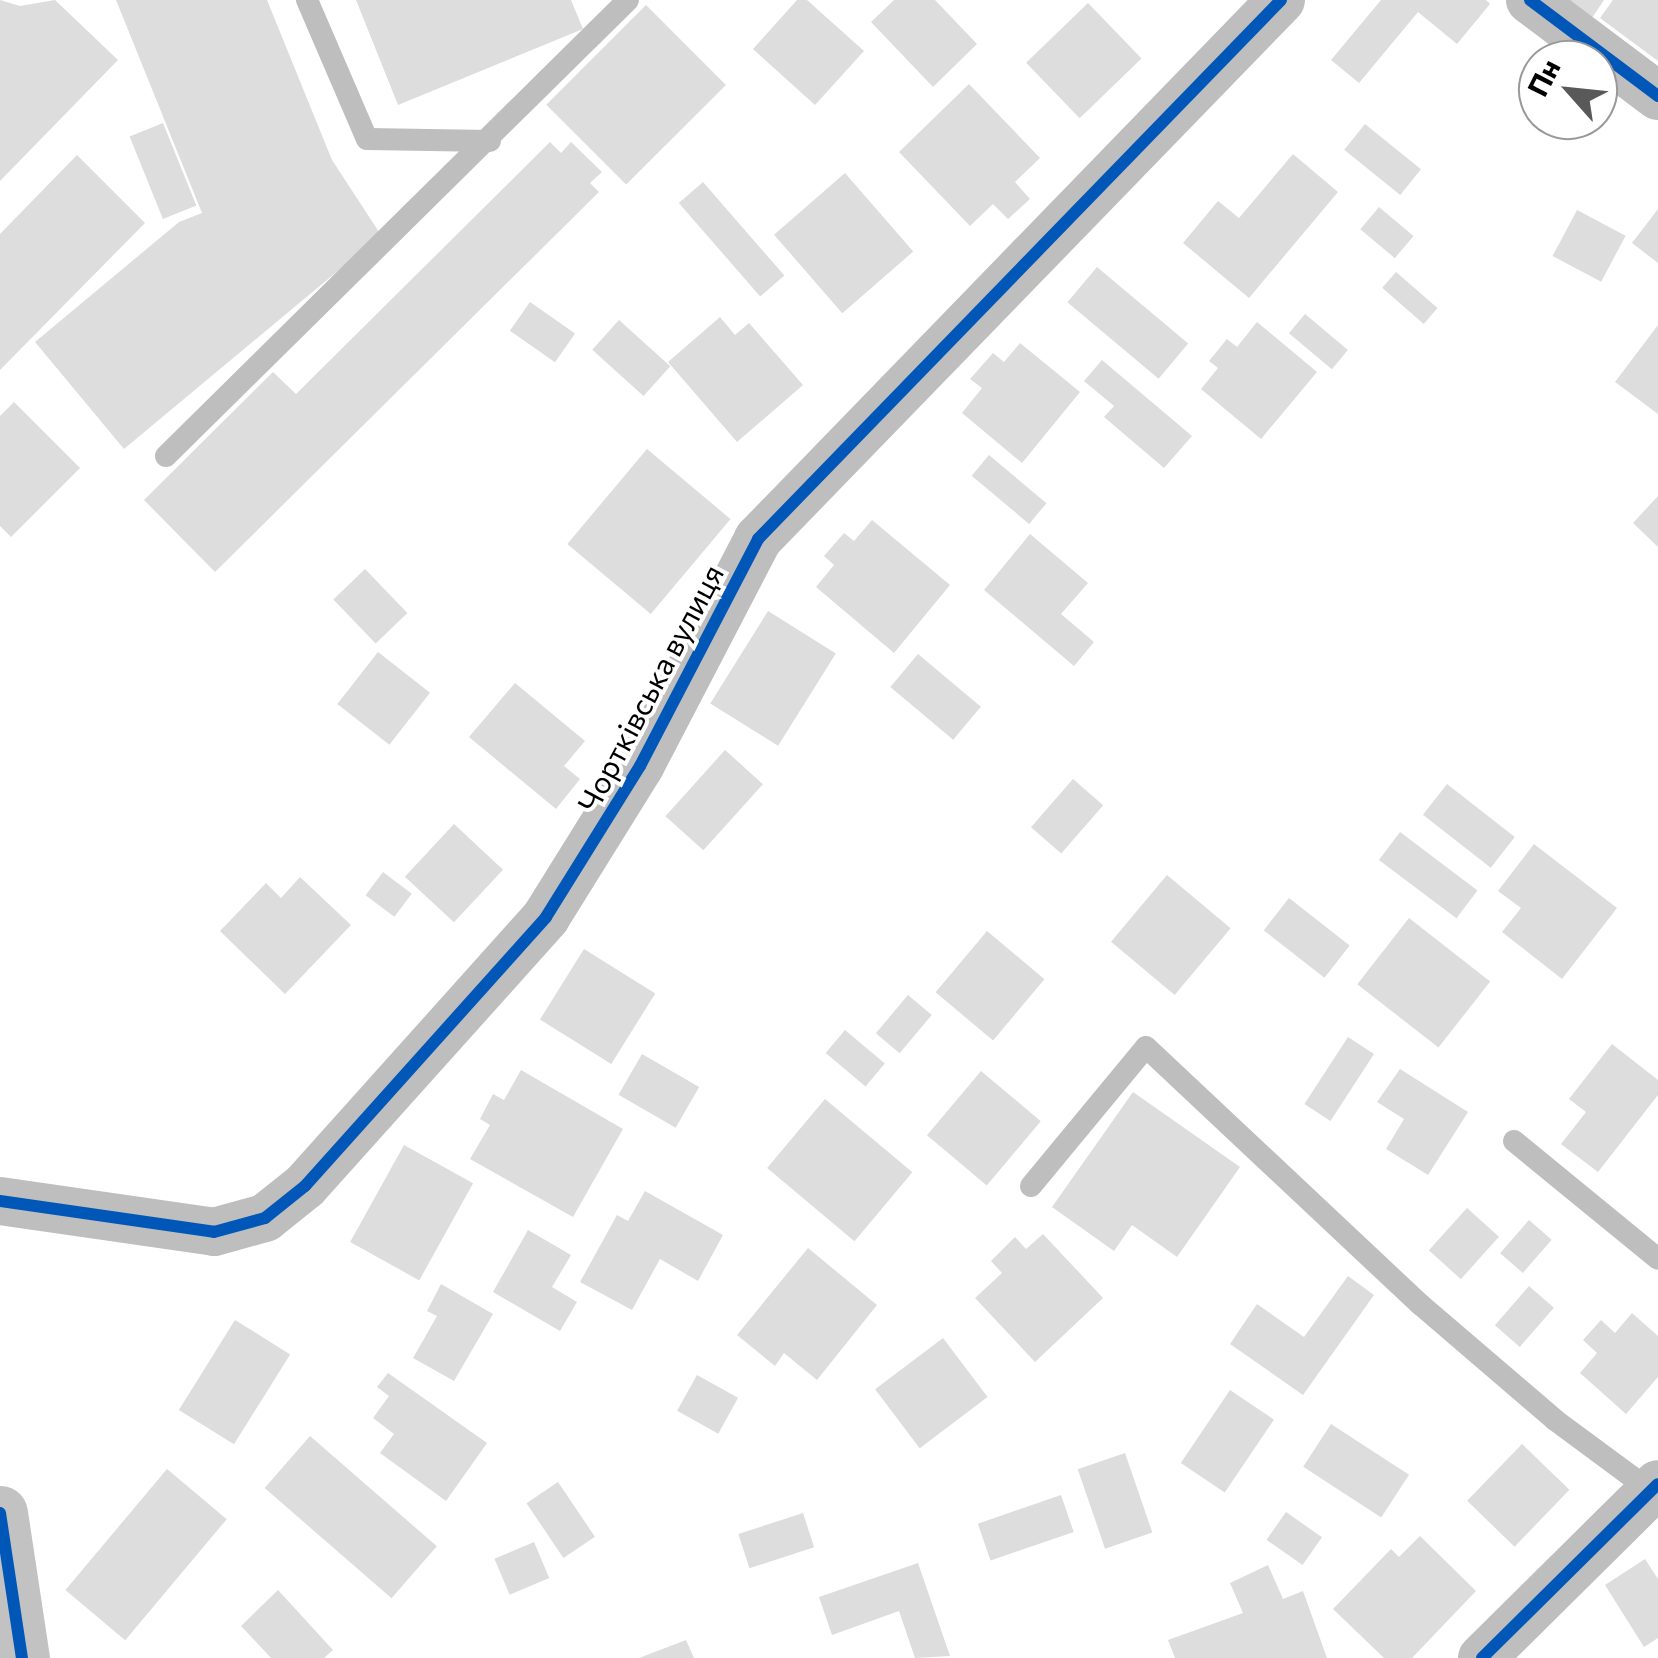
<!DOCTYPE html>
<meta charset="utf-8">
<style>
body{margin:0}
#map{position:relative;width:1658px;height:1658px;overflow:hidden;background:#fff;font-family:Commissioner,sans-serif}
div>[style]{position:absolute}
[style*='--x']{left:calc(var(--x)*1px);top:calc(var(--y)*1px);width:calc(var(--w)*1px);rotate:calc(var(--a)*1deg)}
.building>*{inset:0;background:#ddd;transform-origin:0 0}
.lane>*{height:22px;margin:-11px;padding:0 11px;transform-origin:11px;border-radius:11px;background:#bebebe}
.street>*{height:48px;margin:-24px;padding:0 24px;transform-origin:24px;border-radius:24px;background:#bebebe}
.secondary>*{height:55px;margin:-27.5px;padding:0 27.5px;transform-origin:27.5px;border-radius:27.5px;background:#c2c2c2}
.cycleway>*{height:12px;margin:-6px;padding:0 6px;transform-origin:6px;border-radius:6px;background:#0057b8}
span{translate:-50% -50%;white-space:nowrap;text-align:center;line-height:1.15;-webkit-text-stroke:8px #fff;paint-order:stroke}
.street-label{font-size:30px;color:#000}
.north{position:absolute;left:1518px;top:40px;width:100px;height:100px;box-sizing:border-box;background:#fff;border:2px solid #999;border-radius:50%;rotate:297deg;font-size:28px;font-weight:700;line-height:40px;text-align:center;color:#000}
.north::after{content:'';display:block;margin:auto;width:35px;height:45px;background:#595959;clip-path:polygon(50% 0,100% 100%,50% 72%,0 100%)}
</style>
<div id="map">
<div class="building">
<div style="clip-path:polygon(0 0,20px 6px,55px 0,118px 60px,0 181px)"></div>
<div style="clip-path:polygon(116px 0,267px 0,332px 160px,381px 235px,124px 449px,35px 342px,179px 222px,202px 213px)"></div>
<div style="clip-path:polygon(356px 0,571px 0,583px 29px,398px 105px)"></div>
<div style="clip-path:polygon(797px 0,807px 0,864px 51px,815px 105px,753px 49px)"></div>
<div style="clip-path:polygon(894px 0,935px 0,977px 44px,933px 87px,871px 22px)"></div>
<div style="clip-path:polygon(1381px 0,1486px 0,1490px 4px,1457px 44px,1418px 12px,1359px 83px,1331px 60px)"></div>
<div style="clip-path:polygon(1568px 0,1604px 0,1592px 18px)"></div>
<div style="clip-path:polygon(1613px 0,1658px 0,1658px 61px,1600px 18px)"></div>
<div style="left:1088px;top:3px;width:77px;height:86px;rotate:46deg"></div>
<div style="left:646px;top:5px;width:113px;height:141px;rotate:45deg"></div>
<div style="clip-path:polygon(969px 84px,1040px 158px,1015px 182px,1030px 199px,1008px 219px,993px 204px,970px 226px,899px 152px)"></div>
<div style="left:163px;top:123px;width:89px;height:36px;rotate:68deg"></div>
<div style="left:1365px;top:124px;width:72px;height:33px;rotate:39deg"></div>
<div style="clip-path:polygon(550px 142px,561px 153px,571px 142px,602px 172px,590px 183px,599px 192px,215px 572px,144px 500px,273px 372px,296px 394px)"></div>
<div style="clip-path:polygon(1293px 154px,1338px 192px,1249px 298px,1183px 243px,1218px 201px,1239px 218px)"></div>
<div style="clip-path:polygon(77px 155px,145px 223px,0 370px,0 234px)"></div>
<div style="left:845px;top:173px;width:104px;height:94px;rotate:49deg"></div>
<div style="left:703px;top:182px;width:124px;height:32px;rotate:49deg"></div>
<div style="left:1379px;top:207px;width:45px;height:29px;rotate:40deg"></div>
<div style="clip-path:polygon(1658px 209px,1658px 263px,1632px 243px)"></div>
<div style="left:1577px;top:210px;width:55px;height:52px;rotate:28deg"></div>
<div style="left:1097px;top:267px;width:119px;height:46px;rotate:40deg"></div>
<div style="left:1396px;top:272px;width:55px;height:21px;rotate:41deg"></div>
<div style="left:530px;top:302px;width:55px;height:35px;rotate:35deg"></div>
<div style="left:1305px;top:314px;width:56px;height:25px;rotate:40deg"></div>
<div style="clip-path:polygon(720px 317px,735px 335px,749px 323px,803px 385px,737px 442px,668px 362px)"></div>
<div style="left:619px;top:320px;width:69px;height:40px;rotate:42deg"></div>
<div style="clip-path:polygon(1257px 322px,1317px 372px,1261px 439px,1201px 389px,1218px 368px,1209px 361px,1227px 339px,1237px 347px)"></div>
<div style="clip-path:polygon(1658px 325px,1658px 414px,1615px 382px)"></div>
<div style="clip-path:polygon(1020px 343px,1080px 392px,1022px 463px,962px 413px,982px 388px,970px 379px,993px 353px,1004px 362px)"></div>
<div style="clip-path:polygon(1102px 360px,1192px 436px,1164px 468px,1104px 417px,1114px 406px,1084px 381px)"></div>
<div style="clip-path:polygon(14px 402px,80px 468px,11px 537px,0 526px,0 416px)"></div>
<div style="left:647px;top:449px;width:109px;height:124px;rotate:40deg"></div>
<div style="left:989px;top:455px;width:75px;height:27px;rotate:40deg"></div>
<div style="clip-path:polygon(1658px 496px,1658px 547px,1633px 523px)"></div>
<div style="clip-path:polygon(872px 520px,950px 585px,894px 653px,816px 587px,834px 565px,824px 556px,844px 533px,854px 541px)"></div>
<div style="clip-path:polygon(1030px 534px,1088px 583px,1061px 614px,1094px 642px,1074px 666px,984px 590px)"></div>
<div style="left:365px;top:569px;width:61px;height:44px;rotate:46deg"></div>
<div style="left:768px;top:611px;width:80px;height:109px;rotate:32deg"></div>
<div style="left:378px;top:652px;width:66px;height:66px;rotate:38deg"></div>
<div style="left:918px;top:654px;width:82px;height:43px;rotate:40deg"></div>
<div style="clip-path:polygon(515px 683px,585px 741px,564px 766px,580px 779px,556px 809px,469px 737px)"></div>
<div style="left:725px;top:750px;width:51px;height:89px;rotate:42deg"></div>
<div style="left:1073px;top:779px;width:40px;height:64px;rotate:41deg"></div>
<div style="left:1447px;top:784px;width:86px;height:39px;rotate:38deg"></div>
<div style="left:454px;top:824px;width:67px;height:72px;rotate:43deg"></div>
<div style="left:1400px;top:832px;width:97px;height:35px;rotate:37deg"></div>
<div style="clip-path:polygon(1534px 844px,1617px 908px,1562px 979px,1502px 932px,1521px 908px,1498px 891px)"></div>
<div style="left:383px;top:872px;width:36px;height:29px;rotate:37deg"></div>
<div style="left:1167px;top:875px;width:83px;height:87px;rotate:40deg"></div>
<div style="clip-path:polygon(300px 877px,351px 925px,285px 994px,220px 931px,266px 883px,281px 898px)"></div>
<div style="left:1289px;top:898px;width:77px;height:41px;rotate:38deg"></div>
<div style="left:1409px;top:918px;width:103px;height:84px;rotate:38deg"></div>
<div style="left:987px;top:931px;width:75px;height:80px;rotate:40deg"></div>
<div style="left:584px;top:949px;width:84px;height:83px;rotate:32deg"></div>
<div style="left:908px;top:995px;width:31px;height:50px;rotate:40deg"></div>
<div style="left:845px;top:1030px;width:52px;height:30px;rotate:40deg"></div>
<div style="left:1348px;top:1037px;width:31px;height:80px;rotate:33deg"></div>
<div style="clip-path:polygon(1612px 1044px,1658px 1080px,1658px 1095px,1598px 1172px,1561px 1144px,1586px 1112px,1569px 1099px)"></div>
<div style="left:642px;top:1054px;width:66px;height:47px;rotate:30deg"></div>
<div style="clip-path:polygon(1400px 1069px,1468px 1112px,1428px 1175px,1386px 1149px,1404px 1119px,1377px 1102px)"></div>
<div style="clip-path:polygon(521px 1070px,623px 1129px,573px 1217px,470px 1159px,490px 1125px,480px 1119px,493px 1094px,504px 1100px)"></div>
<div style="left:981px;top:1071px;width:78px;height:84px;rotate:40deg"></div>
<div style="clip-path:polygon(1133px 1092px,1240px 1167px,1177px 1257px,1132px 1225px,1114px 1251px,1052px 1207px)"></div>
<div style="left:825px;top:1099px;width:114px;height:90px;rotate:40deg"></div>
<div style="left:404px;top:1145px;width:79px;height:111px;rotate:29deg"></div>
<div style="clip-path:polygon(645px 1191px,723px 1235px,698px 1281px,660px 1259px,632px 1310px,580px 1282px,617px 1215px,628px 1221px)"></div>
<div style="left:1467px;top:1208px;width:43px;height:57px;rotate:42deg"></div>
<div style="left:1529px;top:1220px;width:30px;height:44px;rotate:41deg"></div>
<div style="clip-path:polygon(528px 1230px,571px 1255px,552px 1287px,577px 1302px,560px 1331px,493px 1292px)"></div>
<div style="clip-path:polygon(1043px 1234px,1103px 1298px,1035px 1362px,975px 1298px,1002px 1273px,991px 1261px,1015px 1237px,1026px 1249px)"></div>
<div style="clip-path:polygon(808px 1248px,877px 1305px,817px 1380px,784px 1353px,775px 1366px,737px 1335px)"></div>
<div style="clip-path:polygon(1348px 1276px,1374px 1295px,1303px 1395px,1230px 1344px,1257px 1304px,1304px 1337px)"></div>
<div style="clip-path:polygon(441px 1284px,493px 1314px,454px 1381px,413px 1358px,437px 1316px,427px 1311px)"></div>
<div style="left:1529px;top:1286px;width:33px;height:52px;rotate:41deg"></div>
<div style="clip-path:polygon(1632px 1313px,1658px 1336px,1658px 1377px,1626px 1414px,1580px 1373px,1597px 1353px,1583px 1340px,1601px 1320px,1615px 1333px)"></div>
<div style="left:235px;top:1320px;width:65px;height:106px;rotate:32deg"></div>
<div style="left:943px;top:1338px;width:74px;height:85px;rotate:53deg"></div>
<div style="clip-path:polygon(388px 1373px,487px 1443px,446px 1501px,380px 1453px,394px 1434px,373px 1418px,389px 1396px,377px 1387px)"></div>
<div style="left:697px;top:1375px;width:47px;height:41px;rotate:29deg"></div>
<div style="left:1230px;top:1390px;width:53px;height:88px;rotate:34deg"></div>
<div style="left:1331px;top:1424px;width:93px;height:51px;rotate:33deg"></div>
<div style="left:310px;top:1436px;width:168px;height:69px;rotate:41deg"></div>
<div style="left:1522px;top:1444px;width:66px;height:79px;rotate:44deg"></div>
<div style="left:1125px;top:1453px;width:84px;height:50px;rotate:71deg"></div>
<div style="left:167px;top:1469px;width:78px;height:158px;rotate:40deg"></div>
<div style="left:558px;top:1482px;width:66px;height:38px;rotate:56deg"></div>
<div style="left:1061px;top:1495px;width:39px;height:88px;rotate:71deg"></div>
<div style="left:1286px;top:1512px;width:44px;height:34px;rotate:35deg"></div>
<div style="left:803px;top:1513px;width:36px;height:68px;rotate:72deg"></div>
<div style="clip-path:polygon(1420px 1536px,1476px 1591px,1412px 1658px,1384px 1658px,1333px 1609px,1391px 1549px,1399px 1557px)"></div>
<div style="left:534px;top:1542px;width:39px;height:43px;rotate:67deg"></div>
<div style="clip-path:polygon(1645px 1559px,1658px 1579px,1658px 1638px,1644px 1647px,1605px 1585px)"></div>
<div style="clip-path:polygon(918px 1563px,950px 1656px,915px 1658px,899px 1611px,832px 1635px,819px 1597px)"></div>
<div style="clip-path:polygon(1268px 1565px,1283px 1599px,1303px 1591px,1327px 1658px,1175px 1658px,1168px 1640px,1243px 1613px,1230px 1583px)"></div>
<div style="clip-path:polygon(278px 1590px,333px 1650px,324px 1658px,271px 1658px,241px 1626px)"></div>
<div style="clip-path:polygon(686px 1640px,694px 1658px,639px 1658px)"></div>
</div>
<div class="lane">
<div style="--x:307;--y:0;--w:151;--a:66.7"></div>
<div style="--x:367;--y:139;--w:123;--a:0.9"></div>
<div style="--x:166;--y:456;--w:649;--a:-44.63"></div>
<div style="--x:1514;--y:1141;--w:186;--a:39.3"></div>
<div style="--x:1031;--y:1186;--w:180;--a:-50.4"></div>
<div style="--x:1146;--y:1047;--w:377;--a:43.2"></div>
<div style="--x:1421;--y:1305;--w:177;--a:40.6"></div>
<div style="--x:1555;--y:1420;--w:118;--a:36.4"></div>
</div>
<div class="street">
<div style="--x:1530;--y:0;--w:160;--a:36.9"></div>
<div style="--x:0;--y:1201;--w:216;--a:8.2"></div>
<div style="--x:214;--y:1232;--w:53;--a:-15.4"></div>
<div style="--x:265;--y:1218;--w:51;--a:-38.7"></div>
<div style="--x:305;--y:1186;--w:361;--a:-48.1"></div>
<div style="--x:546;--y:917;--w:178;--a:-58.1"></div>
<div style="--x:640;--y:766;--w:256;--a:-62.5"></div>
<div style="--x:758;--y:539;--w:751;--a:-45.86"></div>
<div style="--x:1482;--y:1658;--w:247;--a:-44.7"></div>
</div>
<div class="secondary">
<div style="--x:0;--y:1513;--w:147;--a:81.4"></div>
</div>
<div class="cycleway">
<div style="--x:1530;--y:0;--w:160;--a:36.9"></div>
<div style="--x:0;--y:1201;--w:216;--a:8.2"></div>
<div style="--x:214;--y:1232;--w:53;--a:-15.4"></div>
<div style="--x:265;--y:1218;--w:51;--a:-38.7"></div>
<div style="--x:305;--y:1186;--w:361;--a:-48.1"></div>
<div style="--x:546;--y:917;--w:178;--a:-58.1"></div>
<div style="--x:640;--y:766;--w:256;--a:-62.5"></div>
<div style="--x:758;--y:539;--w:751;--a:-45.86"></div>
<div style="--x:0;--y:1513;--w:147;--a:81.4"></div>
<div style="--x:1482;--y:1658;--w:247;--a:-44.7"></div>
</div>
<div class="street-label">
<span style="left:650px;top:688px;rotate:-62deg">Чортківська вулиця</span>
</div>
<div class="north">Пн</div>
</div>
